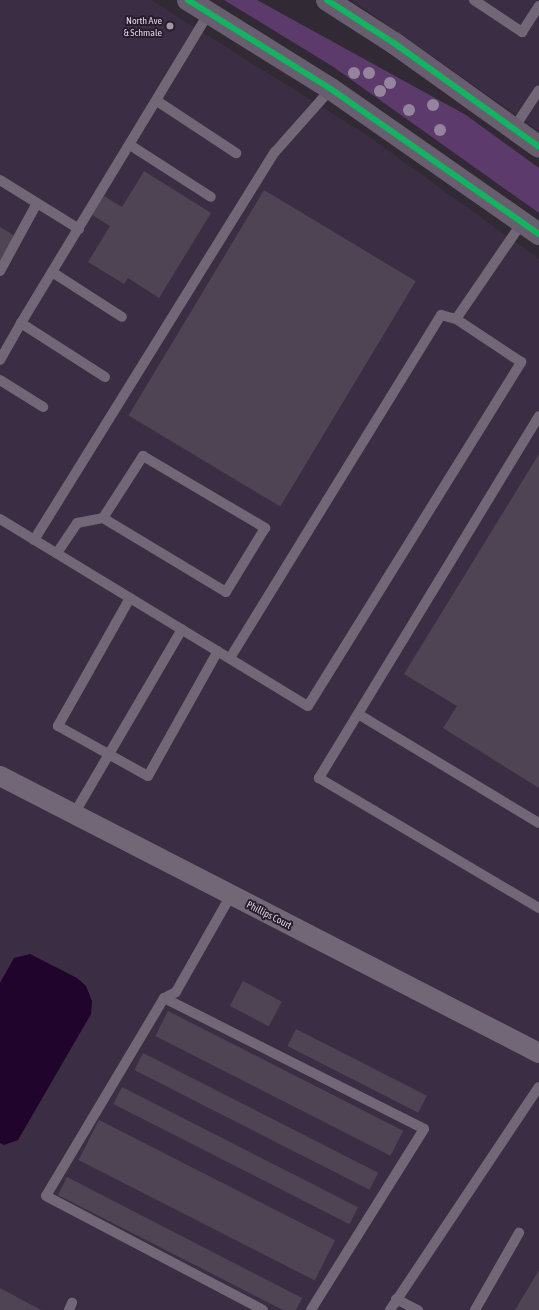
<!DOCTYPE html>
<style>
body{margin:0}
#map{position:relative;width:539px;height:1310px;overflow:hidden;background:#312a34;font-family:"Asap Condensed",sans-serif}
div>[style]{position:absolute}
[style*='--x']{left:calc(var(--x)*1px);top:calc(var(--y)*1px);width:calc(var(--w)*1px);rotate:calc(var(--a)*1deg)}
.built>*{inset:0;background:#3b2d43}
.green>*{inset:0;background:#5c3a6c}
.water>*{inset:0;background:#20042c}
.building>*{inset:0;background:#4f4454;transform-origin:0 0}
.lane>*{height:10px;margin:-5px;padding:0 5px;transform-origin:5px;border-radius:5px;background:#716776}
.street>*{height:20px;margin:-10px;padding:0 10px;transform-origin:10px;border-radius:10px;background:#716776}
.primary>*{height:22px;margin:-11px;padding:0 11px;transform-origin:11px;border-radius:11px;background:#695e70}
.bus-1>*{height:6px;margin:-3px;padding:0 3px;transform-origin:3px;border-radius:3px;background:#13b361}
.trees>*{width:12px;height:12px;margin:-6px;border-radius:50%;background:#94849d}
.dots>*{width:11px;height:11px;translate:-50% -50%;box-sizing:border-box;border:2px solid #281c2e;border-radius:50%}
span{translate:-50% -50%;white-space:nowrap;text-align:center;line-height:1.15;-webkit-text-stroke:4px #281c2e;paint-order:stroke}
.poi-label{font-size:10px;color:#ddd5e1}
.right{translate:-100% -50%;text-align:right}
.street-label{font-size:10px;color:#ddd5e1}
</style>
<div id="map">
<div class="built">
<div style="clip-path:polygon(0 0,151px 0,368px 136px,539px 259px,539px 1310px,0 1310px)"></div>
<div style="clip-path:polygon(352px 0,539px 0,539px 131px,533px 127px)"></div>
</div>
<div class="green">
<div style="clip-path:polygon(224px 0,257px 0,466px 115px,539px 168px,539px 213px,332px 66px)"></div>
</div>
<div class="water">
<div style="clip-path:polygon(30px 954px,77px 978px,86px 986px,92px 1001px,91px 1014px,18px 1140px,4px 1145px,0 1143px,0 983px,14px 958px)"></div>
</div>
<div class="building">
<div style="clip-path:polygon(144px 171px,211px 213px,159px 298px,128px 278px,124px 284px,88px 262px,110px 226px,92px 215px,104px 196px,122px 207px)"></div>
<div style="left:264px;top:190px;width:177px;height:263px;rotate:31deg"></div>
<div style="clip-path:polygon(0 227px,15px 236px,0 260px)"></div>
<div style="clip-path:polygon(539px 454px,539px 788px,443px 728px,457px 706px,404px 674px)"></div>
<div style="left:243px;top:981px;width:44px;height:28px;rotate:28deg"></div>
<div style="left:168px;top:1011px;width:264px;height:28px;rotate:27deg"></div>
<div style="left:296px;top:1029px;width:147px;height:19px;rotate:27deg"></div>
<div style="left:143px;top:1053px;width:264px;height:19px;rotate:27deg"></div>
<div style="left:122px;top:1087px;width:265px;height:19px;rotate:27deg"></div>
<div style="left:99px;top:1120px;width:265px;height:45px;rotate:27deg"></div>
<div style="clip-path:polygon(67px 1177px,302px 1298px,296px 1310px,283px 1310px,58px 1195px)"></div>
<div style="clip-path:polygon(539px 1270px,539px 1310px,515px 1310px)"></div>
<div style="clip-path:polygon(0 1288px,41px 1310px,0 1310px)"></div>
</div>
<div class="lane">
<div style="--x:474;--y:0;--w:58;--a:33.7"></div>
<div style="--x:522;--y:32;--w:31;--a:-57"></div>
<div style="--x:157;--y:101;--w:95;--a:33.4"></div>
<div style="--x:514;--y:128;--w:45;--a:-56.7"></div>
<div style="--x:130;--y:145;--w:96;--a:32.7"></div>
<div style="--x:0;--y:180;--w:93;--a:31.8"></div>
<div style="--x:0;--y:271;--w:77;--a:-61.4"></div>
<div style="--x:52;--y:272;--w:83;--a:32.7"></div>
<div style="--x:0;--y:360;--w:43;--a:-60.4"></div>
<div style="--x:105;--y:377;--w:100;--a:-147.3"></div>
<div style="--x:21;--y:323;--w:363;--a:-58.8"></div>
<div style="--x:0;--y:380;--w:51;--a:32.1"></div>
<div style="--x:539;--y:416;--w:424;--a:121.3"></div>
<div style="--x:319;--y:778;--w:256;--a:30.6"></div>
<div style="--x:0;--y:519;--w:360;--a:31.3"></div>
<div style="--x:308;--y:706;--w:405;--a:-58.2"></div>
<div style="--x:521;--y:362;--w:78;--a:-146.5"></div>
<div style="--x:456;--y:319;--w:119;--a:-55.6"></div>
<div style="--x:34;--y:540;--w:457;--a:-58.2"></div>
<div style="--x:275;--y:152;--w:84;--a:-48.4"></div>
<div style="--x:57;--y:553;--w:36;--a:-56"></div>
<div style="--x:77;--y:523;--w:26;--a:-11"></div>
<div style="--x:103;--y:518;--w:74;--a:-57.2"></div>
<div style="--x:143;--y:456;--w:142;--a:30.5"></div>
<div style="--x:265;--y:528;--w:75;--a:121.4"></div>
<div style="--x:226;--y:592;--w:144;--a:-149"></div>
<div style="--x:130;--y:598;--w:147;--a:119.4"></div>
<div style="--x:58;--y:726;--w:103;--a:29.1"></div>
<div style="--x:148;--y:776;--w:143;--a:-60.8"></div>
<div style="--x:230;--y:658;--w:403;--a:-58.4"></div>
<div style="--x:441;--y:315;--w:16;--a:15"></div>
<div style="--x:358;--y:714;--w:211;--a:31.1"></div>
<div style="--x:74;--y:814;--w:214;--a:-59.7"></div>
<div style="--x:231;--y:895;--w:112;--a:119.6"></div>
<div style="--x:176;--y:992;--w:13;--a:153"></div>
<div style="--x:164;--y:998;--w:230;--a:120.8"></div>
<div style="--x:46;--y:1196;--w:245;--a:27.7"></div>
<div style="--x:164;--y:998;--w:291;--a:26.7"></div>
<div style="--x:424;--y:1129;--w:213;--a:122"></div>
<div style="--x:396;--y:1299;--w:25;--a:27"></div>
<div style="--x:69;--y:1310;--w:8;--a:-67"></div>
<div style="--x:390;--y:1310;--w:268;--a:-56.3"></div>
<div style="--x:475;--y:1310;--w:89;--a:-60.3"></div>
</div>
<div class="street">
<div style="--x:0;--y:776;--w:606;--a:27.2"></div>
</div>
<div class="primary">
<div style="--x:188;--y:0;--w:168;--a:31.9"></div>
<div style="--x:331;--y:89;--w:254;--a:34.9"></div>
<div style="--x:327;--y:0;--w:80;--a:32.7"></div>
<div style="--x:394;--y:43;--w:178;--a:35.6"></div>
</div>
<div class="bus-1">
<div style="--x:188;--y:0;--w:168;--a:31.9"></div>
<div style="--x:331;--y:89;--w:254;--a:34.9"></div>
<div style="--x:327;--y:0;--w:80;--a:32.7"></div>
<div style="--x:394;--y:43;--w:178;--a:35.6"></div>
</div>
<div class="trees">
<div style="left:354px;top:73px"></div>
<div style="left:369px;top:73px"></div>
<div style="left:390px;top:83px"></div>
<div style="left:380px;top:91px"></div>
<div style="left:433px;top:105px"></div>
<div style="left:409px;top:110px"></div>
<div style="left:440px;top:130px"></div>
</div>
<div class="dots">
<div style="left:170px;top:26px;background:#a199a4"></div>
</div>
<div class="poi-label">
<span class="right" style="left:162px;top:26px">North Ave<br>&amp; Schmale</span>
</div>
<div class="street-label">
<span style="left:269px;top:915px;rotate:27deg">Phillips Court</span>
</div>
</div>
